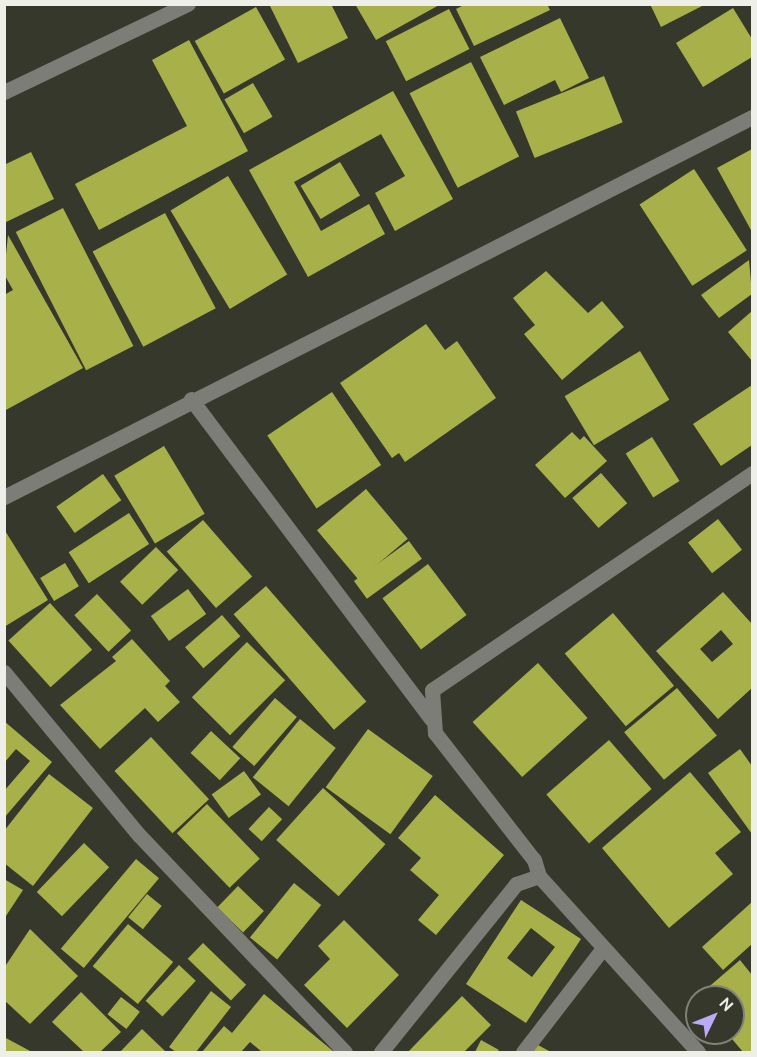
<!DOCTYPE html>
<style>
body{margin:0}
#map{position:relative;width:757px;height:1057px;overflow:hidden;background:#37382c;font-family:Ubuntu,sans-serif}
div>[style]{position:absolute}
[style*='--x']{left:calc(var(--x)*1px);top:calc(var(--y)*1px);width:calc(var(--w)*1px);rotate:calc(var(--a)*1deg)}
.building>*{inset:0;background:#a8b049;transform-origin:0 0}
.minor>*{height:15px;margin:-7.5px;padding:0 7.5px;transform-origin:7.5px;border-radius:7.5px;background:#7c7d77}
span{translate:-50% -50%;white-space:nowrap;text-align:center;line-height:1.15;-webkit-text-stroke:6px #37382c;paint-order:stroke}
.frame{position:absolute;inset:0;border:6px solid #eeefe8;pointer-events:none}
.north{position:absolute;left:685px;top:985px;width:60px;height:60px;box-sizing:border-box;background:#37382c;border:2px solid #808177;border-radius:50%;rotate:47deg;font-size:16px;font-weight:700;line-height:24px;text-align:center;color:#eeefe8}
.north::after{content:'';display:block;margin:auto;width:21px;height:27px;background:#baaaf7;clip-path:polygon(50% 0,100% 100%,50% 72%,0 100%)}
</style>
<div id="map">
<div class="building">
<div style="clip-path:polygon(331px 4px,348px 38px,298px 63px,270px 6px)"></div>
<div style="clip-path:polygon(355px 4px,441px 4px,376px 40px)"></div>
<div style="clip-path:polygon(466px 4px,547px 4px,550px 10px,474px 46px,456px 9px)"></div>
<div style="clip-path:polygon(650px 4px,706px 4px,661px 27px)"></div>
<div style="left:256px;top:7px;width:60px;height:70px;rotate:61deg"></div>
<div style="clip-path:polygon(733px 8px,752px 39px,752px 57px,703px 87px,676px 43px)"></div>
<div style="left:449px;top:9px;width:45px;height:71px;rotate:63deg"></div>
<div style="clip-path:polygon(560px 18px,589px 78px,561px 92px,555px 80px,504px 105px,480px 57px)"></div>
<div style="clip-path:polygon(189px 40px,248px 151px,99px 230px,75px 184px,187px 126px,152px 60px)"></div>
<div style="left:471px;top:62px;width:106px;height:69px;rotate:63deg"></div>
<div style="left:604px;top:76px;width:50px;height:95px;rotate:68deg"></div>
<div style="left:253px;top:83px;width:39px;height:33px;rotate:60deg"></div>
<div style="clip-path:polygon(393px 91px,453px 199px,395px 231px,375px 193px,405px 176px,381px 134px,294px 182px,321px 231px,369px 204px,385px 234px,308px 277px,249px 170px)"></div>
<div style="clip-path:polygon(752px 149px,752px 232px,717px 168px)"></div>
<div style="clip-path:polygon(31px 152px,54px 199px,4px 223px,4px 165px)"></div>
<div style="left:340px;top:162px;width:39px;height:46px;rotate:59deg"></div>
<div style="left:694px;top:169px;width:97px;height:65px;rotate:57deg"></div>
<div style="left:228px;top:176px;width:115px;height:67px;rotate:59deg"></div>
<div style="left:63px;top:208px;width:155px;height:53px;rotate:63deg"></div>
<div style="left:165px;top:213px;width:108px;height:82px;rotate:62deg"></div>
<div style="clip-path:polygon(8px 235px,83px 368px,4px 411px,4px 295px,13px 290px,4px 274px)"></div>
<div style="clip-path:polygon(749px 260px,752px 294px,719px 318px,701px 295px)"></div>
<div style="clip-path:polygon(546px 271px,588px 313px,602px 301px,624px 327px,562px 380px,524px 334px,535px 325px,513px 298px)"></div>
<div style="clip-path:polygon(752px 311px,752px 361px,728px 332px)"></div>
<div style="clip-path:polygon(426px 324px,445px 350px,457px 341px,496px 398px,405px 462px,399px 453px,392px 458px,340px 383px)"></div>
<div style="left:640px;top:351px;width:57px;height:88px;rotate:59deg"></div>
<div style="clip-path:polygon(752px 385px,752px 445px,721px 466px,693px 424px)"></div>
<div style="left:332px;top:392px;width:88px;height:78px;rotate:56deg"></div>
<div style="clip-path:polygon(572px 432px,580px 440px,584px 436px,607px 461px,565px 498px,535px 465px)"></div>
<div style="left:652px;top:437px;width:52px;height:31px;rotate:58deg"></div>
<div style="left:164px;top:446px;width:79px;height:58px;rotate:59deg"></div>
<div style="left:601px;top:473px;width:40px;height:38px;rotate:49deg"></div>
<div style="left:103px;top:474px;width:32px;height:57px;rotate:55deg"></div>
<div style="left:366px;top:489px;width:65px;height:64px;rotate:50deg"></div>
<div style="left:129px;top:513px;width:37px;height:72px;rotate:57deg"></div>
<div style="left:718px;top:519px;width:39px;height:38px;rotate:52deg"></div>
<div style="left:203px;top:520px;width:75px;height:48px;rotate:49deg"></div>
<div style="clip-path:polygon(4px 529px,48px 600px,4px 627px)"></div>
<div style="left:409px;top:541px;width:22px;height:68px;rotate:54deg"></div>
<div style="left:156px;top:547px;width:32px;height:50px;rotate:46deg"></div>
<div style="left:65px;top:563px;width:27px;height:29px;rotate:59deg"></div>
<div style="left:428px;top:564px;width:64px;height:57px;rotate:53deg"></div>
<div style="left:266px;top:586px;width:153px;height:43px;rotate:49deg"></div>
<div style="left:188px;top:589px;width:31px;height:46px;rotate:54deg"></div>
<div style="clip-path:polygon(evenodd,723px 592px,752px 624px,752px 688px,718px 719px,656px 651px,723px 592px,721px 630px,733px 644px,712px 662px,700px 649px,721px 630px)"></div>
<div style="left:97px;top:594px;width:50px;height:31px;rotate:47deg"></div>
<div style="left:50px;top:603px;width:63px;height:56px;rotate:48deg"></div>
<div style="left:613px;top:613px;width:95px;height:63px;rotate:50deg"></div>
<div style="left:222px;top:615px;width:28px;height:49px;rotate:49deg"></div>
<div style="clip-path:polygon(132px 639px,170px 681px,165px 686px,180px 702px,158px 722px,145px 708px,100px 749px,60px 705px,116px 661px,112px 657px)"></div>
<div style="left:247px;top:642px;width:54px;height:78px;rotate:45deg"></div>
<div style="left:538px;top:663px;width:74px;height:88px;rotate:48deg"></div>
<div style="left:677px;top:688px;width:62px;height:69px;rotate:50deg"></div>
<div style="left:275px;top:698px;width:29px;height:65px;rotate:41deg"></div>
<div style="left:300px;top:719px;width:46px;height:75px;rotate:39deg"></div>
<div style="clip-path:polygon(4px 721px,52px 762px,4px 818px,4px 791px,30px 761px,16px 749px,4px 763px)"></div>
<div style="left:368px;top:729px;width:80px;height:72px;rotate:36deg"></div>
<div style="left:211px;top:731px;width:40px;height:30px;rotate:43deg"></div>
<div style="left:151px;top:737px;width:85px;height:50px;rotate:47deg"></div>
<div style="left:609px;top:740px;width:65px;height:83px;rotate:49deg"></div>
<div style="clip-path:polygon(740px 749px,752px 766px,752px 834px,708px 773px)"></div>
<div style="left:244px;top:771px;width:29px;height:40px;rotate:54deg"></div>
<div style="clip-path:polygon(690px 772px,741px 832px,715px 853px,733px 874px,669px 928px,602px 848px)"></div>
<div style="clip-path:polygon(49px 774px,93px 808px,33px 886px,4px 863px,4px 831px)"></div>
<div style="left:323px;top:788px;width:84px;height:70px;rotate:42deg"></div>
<div style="clip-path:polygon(435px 795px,504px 855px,436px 935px,418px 920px,439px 895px,410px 870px,421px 858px,398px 838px)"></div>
<div style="left:207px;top:804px;width:76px;height:42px;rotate:46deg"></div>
<div style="left:269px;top:807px;width:18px;height:30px;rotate:43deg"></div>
<div style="left:84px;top:843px;width:35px;height:68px;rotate:44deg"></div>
<div style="left:136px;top:859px;width:30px;height:117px;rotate:40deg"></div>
<div style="clip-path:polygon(4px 879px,23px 890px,4px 919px)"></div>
<div style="left:294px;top:883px;width:35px;height:70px;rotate:39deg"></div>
<div style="left:238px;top:886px;width:36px;height:30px;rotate:44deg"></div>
<div style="left:147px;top:894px;width:19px;height:30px;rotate:39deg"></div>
<div style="clip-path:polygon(evenodd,521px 900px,581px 939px,526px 1023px,466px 984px,521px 900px,531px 928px,555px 947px,532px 977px,507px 958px,531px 928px)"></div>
<div style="clip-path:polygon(752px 902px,752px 944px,723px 970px,702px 947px)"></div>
<div style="clip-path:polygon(344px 920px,399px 975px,347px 1028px,304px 985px,330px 959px,318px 946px)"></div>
<div style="left:128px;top:924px;width:59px;height:55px;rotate:40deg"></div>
<div style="clip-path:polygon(30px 929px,78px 976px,30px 1024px,4px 1000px,4px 968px)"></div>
<div style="left:203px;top:943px;width:60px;height:22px;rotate:44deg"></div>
<div style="clip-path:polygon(740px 960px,752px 975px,752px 1052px,743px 1052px,727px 1033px,733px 1033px,733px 997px,697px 997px)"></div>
<div style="left:179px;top:965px;width:23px;height:49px;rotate:43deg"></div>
<div style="clip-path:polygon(211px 991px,231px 1007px,196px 1052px,176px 1052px,169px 1047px)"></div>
<div style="clip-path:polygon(81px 992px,121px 1032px,100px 1052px,84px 1052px,52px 1022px)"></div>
<div style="clip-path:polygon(264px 994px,333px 1051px,332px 1052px,262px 1052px,250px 1042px,241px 1052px,202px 1052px,224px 1026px,232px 1033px)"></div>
<div style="clip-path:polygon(462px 996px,491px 1025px,464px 1052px,408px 1052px)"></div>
<div style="left:121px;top:997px;width:24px;height:22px;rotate:38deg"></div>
<div style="clip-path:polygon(142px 1029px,166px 1052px,120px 1052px)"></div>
<div style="clip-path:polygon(4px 1037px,32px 1052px,4px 1052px)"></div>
<div style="clip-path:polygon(481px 1040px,499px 1050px,497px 1052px,475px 1052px)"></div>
<div style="clip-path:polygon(536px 1044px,551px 1052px,531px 1052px)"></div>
</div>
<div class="minor">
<div style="--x:4;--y:92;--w:204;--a:-25.6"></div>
<div style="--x:191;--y:399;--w:400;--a:53.1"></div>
<div style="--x:4;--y:497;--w:839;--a:-26.93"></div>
<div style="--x:4;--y:672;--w:212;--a:50.4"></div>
<div style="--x:139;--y:835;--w:299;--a:46.5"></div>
<div style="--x:539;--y:876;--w:237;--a:47.9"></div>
<div style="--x:381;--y:1052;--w:216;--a:-51.2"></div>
<div style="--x:516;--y:884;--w:24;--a:-19"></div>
<div style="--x:539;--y:876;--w:17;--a:-107"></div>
<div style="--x:534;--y:860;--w:161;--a:-127.9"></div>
<div style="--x:435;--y:733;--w:43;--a:-94"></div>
<div style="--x:432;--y:690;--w:387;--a:-34.1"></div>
<div style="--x:523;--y:1052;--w:131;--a:-52.4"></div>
</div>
<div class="frame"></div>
<div class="north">N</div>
</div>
